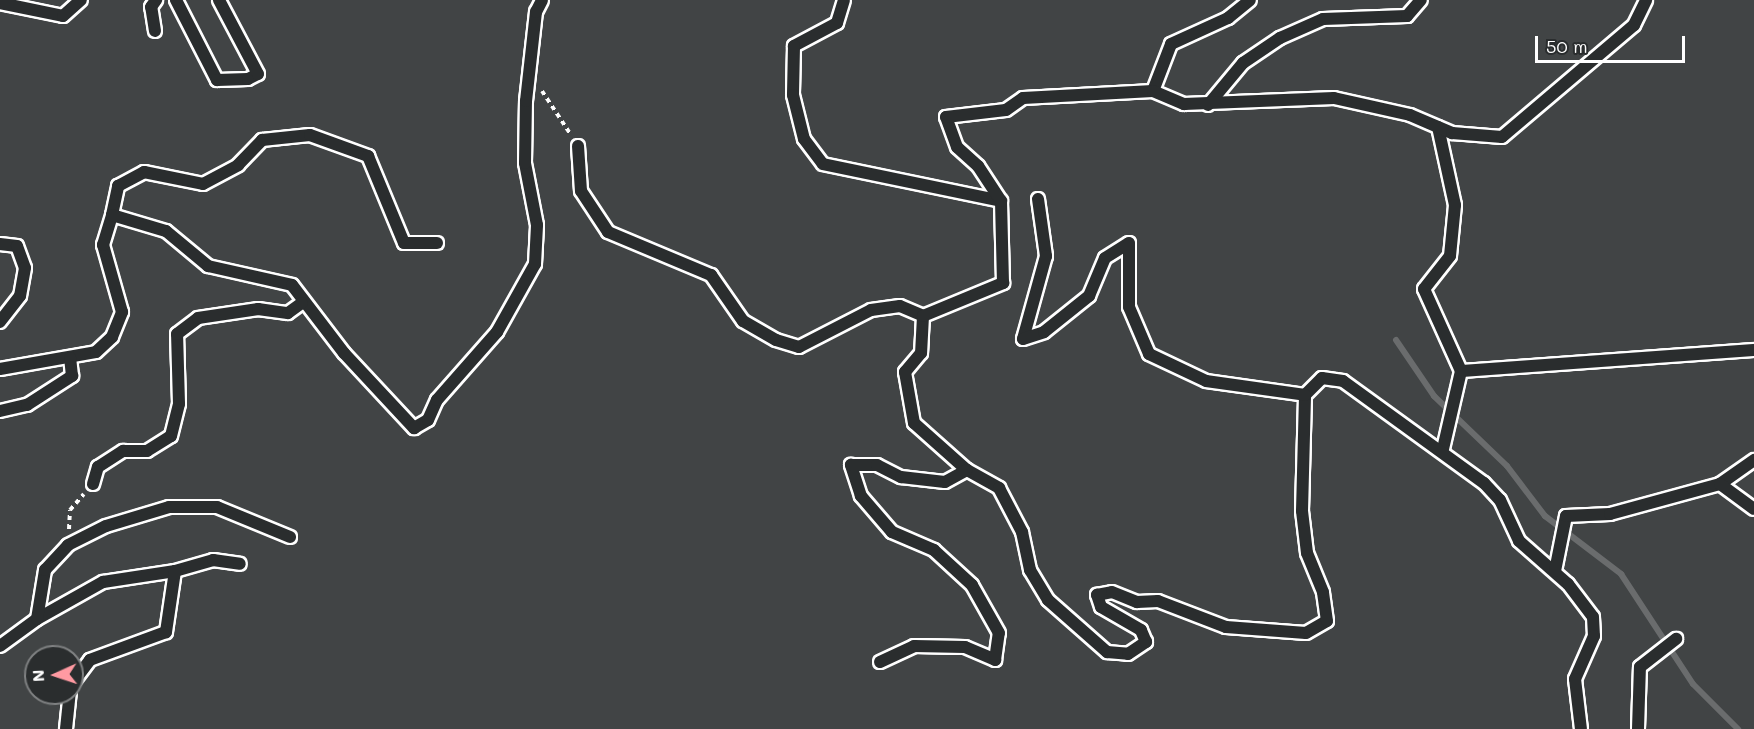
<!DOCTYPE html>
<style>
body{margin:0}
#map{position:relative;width:1754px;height:729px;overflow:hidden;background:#2a2d2e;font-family:Mali,sans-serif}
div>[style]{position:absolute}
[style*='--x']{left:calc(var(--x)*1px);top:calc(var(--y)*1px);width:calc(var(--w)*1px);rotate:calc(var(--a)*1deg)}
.green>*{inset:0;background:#414445}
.stream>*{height:6px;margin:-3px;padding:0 3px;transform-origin:3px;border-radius:3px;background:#6a6c6d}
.path>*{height:4px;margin-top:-2px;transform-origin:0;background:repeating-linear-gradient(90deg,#fff 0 4.5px,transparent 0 9px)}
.roads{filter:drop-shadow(2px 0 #fff) drop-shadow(-2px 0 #fff) drop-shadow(0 2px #fff) drop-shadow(0 -2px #fff)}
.lane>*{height:12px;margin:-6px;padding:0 6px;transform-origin:6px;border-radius:6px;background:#2a2d2e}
span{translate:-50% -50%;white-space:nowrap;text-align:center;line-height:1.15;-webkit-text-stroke:4.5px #2a2d2e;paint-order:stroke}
.north{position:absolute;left:24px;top:645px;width:60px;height:60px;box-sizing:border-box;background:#2a2d2e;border:2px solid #7f8182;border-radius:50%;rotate:267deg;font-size:16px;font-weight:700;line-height:24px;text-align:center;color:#fff}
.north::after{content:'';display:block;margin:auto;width:21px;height:27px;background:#ff9aa2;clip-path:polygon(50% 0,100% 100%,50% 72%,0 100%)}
.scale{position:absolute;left:1535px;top:36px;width:150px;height:27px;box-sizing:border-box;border:3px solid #fff;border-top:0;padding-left:8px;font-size:18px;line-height:21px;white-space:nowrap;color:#fff;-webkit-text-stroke:4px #2a2d2e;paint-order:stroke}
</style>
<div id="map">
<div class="green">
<div style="clip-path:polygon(evenodd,0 0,1754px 0,1754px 729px,0 729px,0 0,36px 657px,72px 657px,72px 693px,36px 693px,36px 657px)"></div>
</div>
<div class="stream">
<div style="--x:1396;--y:340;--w:68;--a:55.8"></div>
<div style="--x:1434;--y:396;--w:101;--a:43.8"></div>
<div style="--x:1507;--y:466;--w:63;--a:52.8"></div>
<div style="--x:1545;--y:516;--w:96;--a:37.3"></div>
<div style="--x:1621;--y:574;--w:131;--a:56.8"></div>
<div style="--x:1693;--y:684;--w:64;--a:45"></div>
</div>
<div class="path">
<div style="--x:542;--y:91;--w:53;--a:56.6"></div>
<div style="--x:69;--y:529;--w:19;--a:-87"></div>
<div style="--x:70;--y:510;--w:21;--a:-49"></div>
</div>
<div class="roads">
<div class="lane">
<div style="--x:176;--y:0;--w:90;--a:62.9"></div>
<div style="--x:217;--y:80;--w:31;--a:-2"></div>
<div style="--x:248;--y:79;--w:11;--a:-27"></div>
<div style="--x:258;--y:74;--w:84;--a:-117.8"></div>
<div style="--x:844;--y:0;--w:24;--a:107"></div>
<div style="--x:837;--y:23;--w:49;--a:151.9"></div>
<div style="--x:794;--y:46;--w:49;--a:91.2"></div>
<div style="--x:793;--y:95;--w:45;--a:76"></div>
<div style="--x:804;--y:139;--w:31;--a:53"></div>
<div style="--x:823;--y:164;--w:182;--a:11.7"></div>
<div style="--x:0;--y:3;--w:64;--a:11.7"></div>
<div style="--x:63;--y:16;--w:24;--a:-42"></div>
<div style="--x:155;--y:31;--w:24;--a:-99"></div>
<div style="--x:151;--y:7;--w:9;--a:-54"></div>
<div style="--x:1153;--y:91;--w:50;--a:-69"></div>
<div style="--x:1171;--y:44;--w:63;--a:-24.5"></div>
<div style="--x:1228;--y:18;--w:28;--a:-39"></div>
<div style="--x:1208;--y:105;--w:55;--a:-50.2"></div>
<div style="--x:1243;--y:63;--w:45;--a:-34"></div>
<div style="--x:1280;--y:38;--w:47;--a:-23.8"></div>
<div style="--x:1323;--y:19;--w:84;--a:-2"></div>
<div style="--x:1407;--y:16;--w:21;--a:-49"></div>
<div style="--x:1438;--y:127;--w:80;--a:77.7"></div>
<div style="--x:1455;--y:205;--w:51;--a:95.6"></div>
<div style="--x:1450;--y:256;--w:42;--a:128.2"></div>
<div style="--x:1424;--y:289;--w:90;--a:65.7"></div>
<div style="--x:1461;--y:371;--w:80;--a:103"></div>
<div style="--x:578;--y:146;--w:45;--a:86.2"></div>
<div style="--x:581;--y:191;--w:49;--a:56.6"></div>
<div style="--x:608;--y:232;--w:112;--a:22.7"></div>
<div style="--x:711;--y:275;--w:56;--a:55.2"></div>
<div style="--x:743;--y:321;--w:38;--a:30"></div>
<div style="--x:776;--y:340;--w:24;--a:17"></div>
<div style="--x:799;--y:347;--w:81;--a:-27.2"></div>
<div style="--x:871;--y:310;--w:29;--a:-8"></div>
<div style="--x:900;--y:306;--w:25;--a:23"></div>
<div style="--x:923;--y:316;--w:37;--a:93"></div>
<div style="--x:921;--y:353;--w:25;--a:130"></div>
<div style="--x:905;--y:372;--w:52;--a:80"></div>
<div style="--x:914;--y:423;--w:71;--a:41.6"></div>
<div style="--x:967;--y:470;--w:37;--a:29"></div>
<div style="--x:999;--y:488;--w:50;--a:62.4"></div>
<div style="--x:1022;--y:532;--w:39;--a:78"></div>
<div style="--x:1030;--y:570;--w:35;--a:59"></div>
<div style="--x:1048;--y:600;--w:79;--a:41.4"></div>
<div style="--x:1107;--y:652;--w:21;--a:5"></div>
<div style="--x:1128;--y:654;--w:22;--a:-34"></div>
<div style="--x:1146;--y:642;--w:13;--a:-113"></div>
<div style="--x:1141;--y:630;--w:46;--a:-150.1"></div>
<div style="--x:1101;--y:607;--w:13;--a:-108"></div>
<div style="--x:1097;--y:595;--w:15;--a:-11"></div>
<div style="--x:1112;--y:592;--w:27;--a:22"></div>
<div style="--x:1137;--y:602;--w:21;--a:-3"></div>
<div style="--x:1158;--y:601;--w:73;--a:20.9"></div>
<div style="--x:1226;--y:627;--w:80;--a:4.3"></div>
<div style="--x:1306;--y:633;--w:24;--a:-30"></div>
<div style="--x:1327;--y:621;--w:29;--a:-98"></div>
<div style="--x:1323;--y:592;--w:42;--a:-112.3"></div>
<div style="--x:1307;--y:553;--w:42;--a:-96.8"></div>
<div style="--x:1302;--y:511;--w:116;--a:-88.5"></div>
<div style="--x:1305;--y:395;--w:24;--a:-45"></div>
<div style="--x:1322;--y:378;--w:21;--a:8"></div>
<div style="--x:1343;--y:381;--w:174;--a:35.9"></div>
<div style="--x:1484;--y:483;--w:23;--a:47"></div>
<div style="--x:1500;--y:500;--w:45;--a:65.1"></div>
<div style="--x:1519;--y:541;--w:65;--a:41.3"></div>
<div style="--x:1568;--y:584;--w:41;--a:52.9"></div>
<div style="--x:1593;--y:617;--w:19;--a:87"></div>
<div style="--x:1594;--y:636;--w:47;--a:113.8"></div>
<div style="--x:1575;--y:679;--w:50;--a:83.2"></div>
<div style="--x:1038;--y:199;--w:58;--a:82"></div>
<div style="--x:1046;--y:256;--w:86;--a:105.5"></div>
<div style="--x:1023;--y:339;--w:22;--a:-18"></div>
<div style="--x:1044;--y:332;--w:58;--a:-38.7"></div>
<div style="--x:1089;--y:296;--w:41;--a:-67.2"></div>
<div style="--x:1105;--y:258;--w:28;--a:-32"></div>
<div style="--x:1129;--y:243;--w:64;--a:90"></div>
<div style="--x:1129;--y:307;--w:51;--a:66.9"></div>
<div style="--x:1149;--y:354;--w:63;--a:25.3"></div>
<div style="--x:1206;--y:381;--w:100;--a:8"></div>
<div style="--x:112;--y:215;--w:30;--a:-78"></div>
<div style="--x:118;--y:186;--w:30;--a:-28"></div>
<div style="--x:144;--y:172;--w:60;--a:11.5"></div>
<div style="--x:203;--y:184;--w:40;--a:-28"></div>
<div style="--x:238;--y:165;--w:35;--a:-46"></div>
<div style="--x:262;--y:140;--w:48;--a:-5.9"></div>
<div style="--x:310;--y:135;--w:62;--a:19.9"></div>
<div style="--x:368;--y:156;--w:94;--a:67.5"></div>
<div style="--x:404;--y:243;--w:33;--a:0"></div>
<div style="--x:0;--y:244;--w:17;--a:7"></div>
<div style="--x:17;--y:246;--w:23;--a:70"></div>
<div style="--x:25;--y:268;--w:28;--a:100"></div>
<div style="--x:20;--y:296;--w:33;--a:128"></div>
<div style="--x:923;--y:316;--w:87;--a:-22.4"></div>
<div style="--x:1003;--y:283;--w:82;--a:-91.4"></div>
<div style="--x:1001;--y:201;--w:42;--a:-123.3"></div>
<div style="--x:978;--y:166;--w:28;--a:-138"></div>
<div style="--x:957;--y:147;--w:32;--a:-110"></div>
<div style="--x:946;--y:117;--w:60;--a:-6.7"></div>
<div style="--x:1006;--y:110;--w:21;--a:-35"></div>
<div style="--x:1023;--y:98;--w:130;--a:-3.1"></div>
<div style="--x:1153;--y:91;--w:34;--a:23"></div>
<div style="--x:1184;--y:104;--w:150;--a:-2.3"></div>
<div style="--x:1334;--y:98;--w:78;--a:12.6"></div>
<div style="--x:1410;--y:115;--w:46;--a:23.2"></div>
<div style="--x:1452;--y:133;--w:50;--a:4.6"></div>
<div style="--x:1502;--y:137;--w:173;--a:-40.3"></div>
<div style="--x:1634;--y:25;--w:28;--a:-64"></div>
<div style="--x:0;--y:369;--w:97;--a:-10"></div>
<div style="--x:96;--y:352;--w:22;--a:-43"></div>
<div style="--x:112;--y:337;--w:27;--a:-68"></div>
<div style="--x:122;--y:312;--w:70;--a:-105.8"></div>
<div style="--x:103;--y:245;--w:31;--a:-73"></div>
<div style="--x:112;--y:215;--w:56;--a:16.5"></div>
<div style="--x:166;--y:231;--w:55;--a:39.8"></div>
<div style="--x:208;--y:266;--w:86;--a:12.7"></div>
<div style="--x:292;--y:285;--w:86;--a:52.6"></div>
<div style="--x:344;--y:353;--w:103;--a:47"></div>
<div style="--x:414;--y:428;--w:16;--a:-30"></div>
<div style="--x:428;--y:420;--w:22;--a:-66"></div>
<div style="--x:437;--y:400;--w:91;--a:-48.6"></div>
<div style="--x:497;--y:332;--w:78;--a:-60.8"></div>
<div style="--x:535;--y:264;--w:39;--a:-87"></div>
<div style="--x:537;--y:225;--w:63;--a:-101"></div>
<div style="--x:525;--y:163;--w:62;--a:-89.1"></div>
<div style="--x:526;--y:101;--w:90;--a:-83.6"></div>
<div style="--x:536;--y:12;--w:13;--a:-63"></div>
<div style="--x:1461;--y:371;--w:294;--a:-4.1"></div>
<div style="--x:0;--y:411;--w:28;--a:-13"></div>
<div style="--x:27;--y:405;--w:54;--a:-32.8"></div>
<div style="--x:72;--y:376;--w:18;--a:-96"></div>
<div style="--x:93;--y:484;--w:18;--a:-74"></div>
<div style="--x:98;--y:467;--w:30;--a:-33"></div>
<div style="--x:123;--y:451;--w:24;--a:0"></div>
<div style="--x:147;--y:451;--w:28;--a:-32"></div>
<div style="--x:171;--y:436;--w:33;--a:-76"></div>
<div style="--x:179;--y:404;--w:70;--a:-91.6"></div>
<div style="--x:177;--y:334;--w:26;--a:-37"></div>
<div style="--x:198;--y:318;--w:61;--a:-8.5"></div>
<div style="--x:258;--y:309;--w:30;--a:8"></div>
<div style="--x:288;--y:313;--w:17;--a:-36"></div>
<div style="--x:1720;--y:484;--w:42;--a:-35.2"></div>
<div style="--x:175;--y:571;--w:40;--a:-16"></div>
<div style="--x:213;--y:560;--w:27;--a:8"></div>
<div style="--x:1555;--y:571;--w:56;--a:-78.7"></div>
<div style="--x:1566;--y:516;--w:44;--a:-2.6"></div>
<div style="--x:1610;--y:514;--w:114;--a:-15.3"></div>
<div style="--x:1720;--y:484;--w:42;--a:36.3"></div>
<div style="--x:37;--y:619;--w:76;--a:-29.3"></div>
<div style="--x:103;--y:582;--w:73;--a:-8.7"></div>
<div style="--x:175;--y:571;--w:62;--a:98.4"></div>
<div style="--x:166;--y:632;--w:81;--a:159.8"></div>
<div style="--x:90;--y:660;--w:30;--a:127"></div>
<div style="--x:0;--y:646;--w:46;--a:-36.1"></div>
<div style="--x:37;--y:619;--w:50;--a:-80.7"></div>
<div style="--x:45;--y:570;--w:34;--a:-47"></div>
<div style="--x:68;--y:545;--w:42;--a:-26.6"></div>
<div style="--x:106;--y:526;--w:66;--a:-16.8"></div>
<div style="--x:169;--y:507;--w:48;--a:0"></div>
<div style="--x:217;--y:507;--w:79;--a:22.3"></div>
<div style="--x:880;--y:662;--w:38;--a:-25"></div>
<div style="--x:914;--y:646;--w:51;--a:1.1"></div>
<div style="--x:965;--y:647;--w:33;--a:23"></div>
<div style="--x:995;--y:660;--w:27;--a:-82"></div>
<div style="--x:999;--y:633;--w:55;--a:-119.4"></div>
<div style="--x:972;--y:585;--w:52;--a:-137.4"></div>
<div style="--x:934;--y:550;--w:46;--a:-156.8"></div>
<div style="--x:892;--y:532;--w:48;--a:-130.7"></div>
<div style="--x:861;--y:496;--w:33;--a:-108"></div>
<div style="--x:851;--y:465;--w:26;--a:0"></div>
<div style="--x:877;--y:465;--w:27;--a:27"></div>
<div style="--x:901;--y:477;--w:44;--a:6.5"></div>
<div style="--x:945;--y:482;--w:25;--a:-29"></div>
<div style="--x:66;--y:729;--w:36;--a:-84"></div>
<div style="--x:1638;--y:729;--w:62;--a:-88.2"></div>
<div style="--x:1640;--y:667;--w:46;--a:-37.9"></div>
</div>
</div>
<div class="north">N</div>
<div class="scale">50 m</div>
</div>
